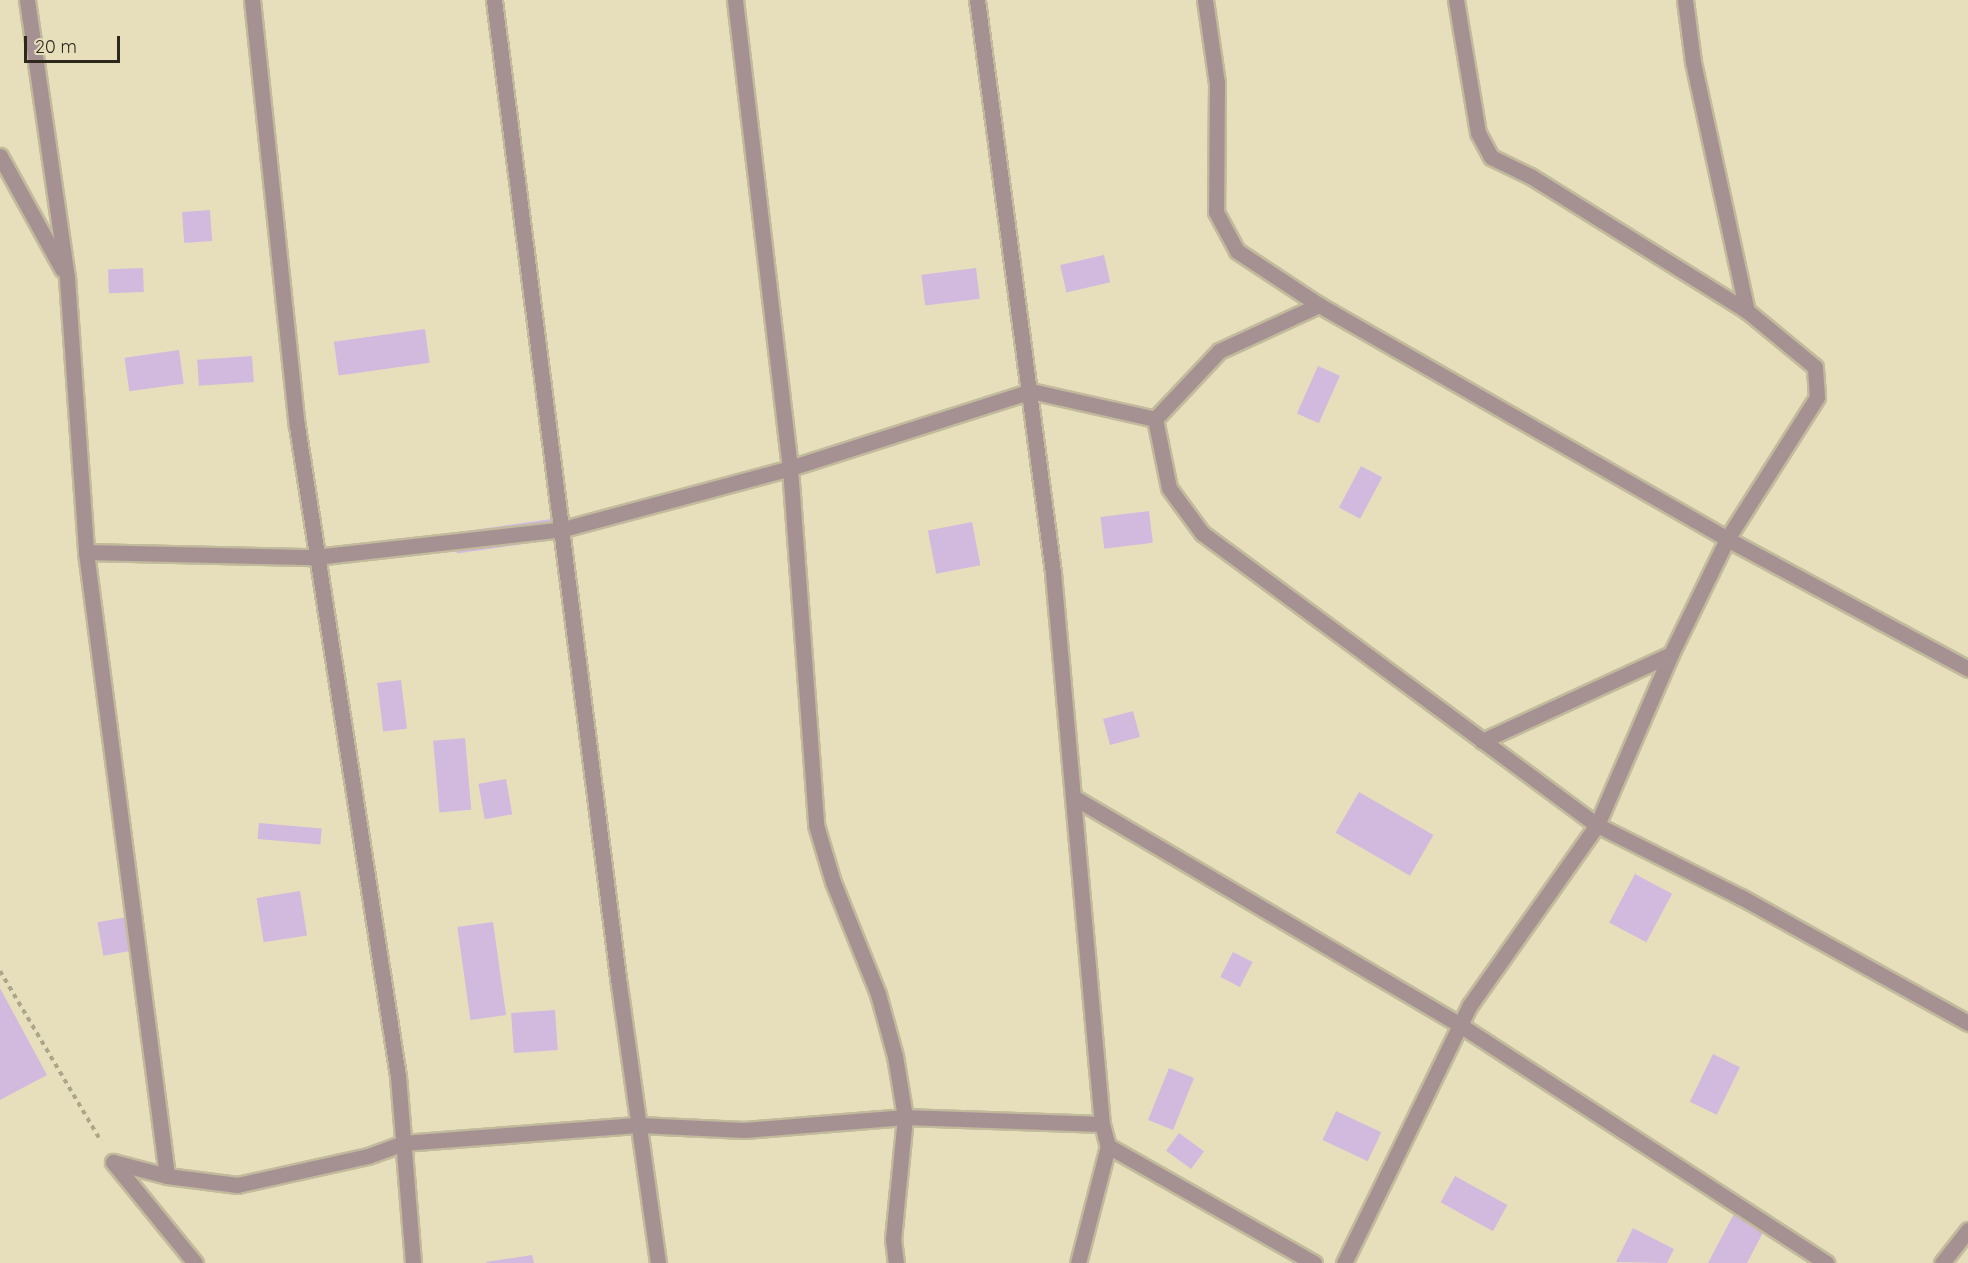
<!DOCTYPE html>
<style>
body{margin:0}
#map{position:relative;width:1968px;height:1263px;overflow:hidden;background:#e7dfbc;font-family:Quicksand,sans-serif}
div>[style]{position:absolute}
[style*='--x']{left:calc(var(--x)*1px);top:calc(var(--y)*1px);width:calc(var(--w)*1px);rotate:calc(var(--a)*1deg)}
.building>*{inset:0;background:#d2bade;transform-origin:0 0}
.path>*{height:4px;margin-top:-2px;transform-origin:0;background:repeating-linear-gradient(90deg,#aba589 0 4.5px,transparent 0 9px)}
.roads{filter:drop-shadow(2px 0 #c2ba9c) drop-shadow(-2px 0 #c2ba9c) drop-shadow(0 2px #c2ba9c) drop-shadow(0 -2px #c2ba9c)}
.street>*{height:15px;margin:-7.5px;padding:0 7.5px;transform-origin:7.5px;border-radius:7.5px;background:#a69192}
span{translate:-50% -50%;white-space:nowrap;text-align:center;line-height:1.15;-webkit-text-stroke:4.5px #e7dfbc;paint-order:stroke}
.scale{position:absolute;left:24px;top:36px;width:96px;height:27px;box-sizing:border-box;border:3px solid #2c281b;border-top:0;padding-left:8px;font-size:18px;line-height:21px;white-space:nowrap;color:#2c281b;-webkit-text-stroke:4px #e7dfbc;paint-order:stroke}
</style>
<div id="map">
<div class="building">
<div style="left:210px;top:210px;width:31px;height:28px;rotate:86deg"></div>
<div style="left:1104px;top:255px;width:28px;height:45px;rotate:77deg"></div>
<div style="left:143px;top:268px;width:24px;height:35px;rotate:88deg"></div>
<div style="left:976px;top:268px;width:31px;height:55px;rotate:83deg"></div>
<div style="left:425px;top:329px;width:34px;height:92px;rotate:82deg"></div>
<div style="left:179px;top:350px;width:34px;height:55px;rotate:82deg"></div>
<div style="left:252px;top:356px;width:26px;height:55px;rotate:86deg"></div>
<div style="left:1318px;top:366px;width:24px;height:52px;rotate:24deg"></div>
<div style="left:1361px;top:466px;width:24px;height:47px;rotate:28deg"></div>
<div style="left:1149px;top:511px;width:32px;height:49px;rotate:83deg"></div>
<div style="left:551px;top:519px;width:21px;height:98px;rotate:82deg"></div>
<div style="left:972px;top:522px;width:44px;height:45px;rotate:79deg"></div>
<div style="left:401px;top:680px;width:49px;height:24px;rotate:83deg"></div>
<div style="left:1133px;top:711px;width:27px;height:31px;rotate:75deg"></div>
<div style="left:465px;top:738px;width:72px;height:32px;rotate:85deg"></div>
<div style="left:506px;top:779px;width:36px;height:28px;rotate:80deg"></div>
<div style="left:1359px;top:792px;width:86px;height:47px;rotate:30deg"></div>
<div style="left:259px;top:823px;width:63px;height:16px;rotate:5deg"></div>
<div style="left:1635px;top:874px;width:42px;height:55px;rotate:28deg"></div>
<div style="left:300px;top:891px;width:45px;height:44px;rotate:81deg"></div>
<div style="left:127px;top:917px;width:34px;height:30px;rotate:80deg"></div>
<div style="left:493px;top:922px;width:94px;height:36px;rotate:82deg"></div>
<div style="left:1233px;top:952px;width:22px;height:28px;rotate:27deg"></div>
<div style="clip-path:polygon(0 988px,47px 1075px,0 1100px)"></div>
<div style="left:555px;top:1010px;width:40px;height:44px;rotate:86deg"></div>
<div style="left:1713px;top:1054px;width:30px;height:53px;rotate:26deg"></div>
<div style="left:1169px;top:1068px;width:27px;height:56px;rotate:22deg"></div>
<div style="left:1336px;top:1111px;width:50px;height:32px;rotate:25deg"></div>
<div style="left:1179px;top:1133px;width:31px;height:22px;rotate:36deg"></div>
<div style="left:1455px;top:1176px;width:60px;height:30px;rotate:29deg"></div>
<div style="clip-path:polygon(1736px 1210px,1767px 1225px,1747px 1263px,1708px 1263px)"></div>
<div style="clip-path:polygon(1633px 1228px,1674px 1249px,1667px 1263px,1616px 1262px)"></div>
<div style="clip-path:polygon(532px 1255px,534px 1263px,486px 1263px,486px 1262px)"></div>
</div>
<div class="path">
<div style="--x:0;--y:971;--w:198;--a:59.3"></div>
</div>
<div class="roads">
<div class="street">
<div style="--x:27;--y:0;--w:281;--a:81.8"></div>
<div style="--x:67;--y:278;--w:275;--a:86"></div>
<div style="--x:86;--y:552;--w:629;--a:82.6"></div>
<div style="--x:252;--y:0;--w:428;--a:84"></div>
<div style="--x:297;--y:426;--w:658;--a:81.17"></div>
<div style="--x:398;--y:1076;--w:188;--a:85.4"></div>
<div style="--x:494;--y:0;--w:993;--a:82.77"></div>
<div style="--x:619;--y:985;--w:281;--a:82"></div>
<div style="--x:735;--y:0;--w:471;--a:83.3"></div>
<div style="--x:790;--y:468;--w:358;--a:85.8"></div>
<div style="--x:816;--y:825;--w:59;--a:73.4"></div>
<div style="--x:833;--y:882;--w:121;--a:68.1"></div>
<div style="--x:878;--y:994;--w:64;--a:74.7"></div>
<div style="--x:895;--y:1056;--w:62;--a:80.7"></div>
<div style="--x:905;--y:1117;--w:197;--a:2"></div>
<div style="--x:977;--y:0;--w:578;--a:82.44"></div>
<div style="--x:1053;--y:573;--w:553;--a:84.92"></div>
<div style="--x:1102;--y:1124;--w:23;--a:75"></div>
<div style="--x:1108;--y:1146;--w:237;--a:29.6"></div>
<div style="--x:1205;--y:0;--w:84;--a:81.8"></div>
<div style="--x:1217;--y:83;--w:129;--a:90.4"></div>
<div style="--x:1216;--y:212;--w:44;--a:61.7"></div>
<div style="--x:1237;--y:251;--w:98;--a:33.4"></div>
<div style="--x:1319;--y:305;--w:470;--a:29.8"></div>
<div style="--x:1727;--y:539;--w:274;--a:28.3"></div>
<div style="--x:1685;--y:0;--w:63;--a:82.6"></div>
<div style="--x:1693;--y:62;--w:255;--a:77.8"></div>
<div style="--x:0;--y:156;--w:129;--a:61.2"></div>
<div style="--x:1155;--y:419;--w:70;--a:78.5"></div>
<div style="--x:1169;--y:488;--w:56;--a:53.7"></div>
<div style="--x:1202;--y:533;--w:491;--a:36.5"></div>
<div style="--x:1597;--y:825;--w:161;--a:26.6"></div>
<div style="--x:1741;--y:897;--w:260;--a:29"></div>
<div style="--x:1155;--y:419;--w:93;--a:-46.7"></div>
<div style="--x:1219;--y:351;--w:110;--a:-24.7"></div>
<div style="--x:86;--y:552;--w:229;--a:1.3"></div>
<div style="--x:315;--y:557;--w:250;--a:-6.4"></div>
<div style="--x:563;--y:529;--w:235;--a:-15"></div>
<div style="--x:790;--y:468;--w:253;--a:-17.7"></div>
<div style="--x:1031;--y:391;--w:127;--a:12.7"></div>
<div style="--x:1482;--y:741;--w:208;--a:-24.7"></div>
<div style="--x:1075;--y:798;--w:447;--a:30.5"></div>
<div style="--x:1460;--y:1025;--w:437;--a:33"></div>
<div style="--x:113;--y:1162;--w:56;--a:14.5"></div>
<div style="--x:167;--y:1176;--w:71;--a:7.3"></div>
<div style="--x:237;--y:1185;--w:134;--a:-12.5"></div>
<div style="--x:368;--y:1156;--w:37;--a:-20"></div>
<div style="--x:403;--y:1143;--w:237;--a:-4.4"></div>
<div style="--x:639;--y:1125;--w:105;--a:2.7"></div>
<div style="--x:744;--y:1130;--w:162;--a:-4.6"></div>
<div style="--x:905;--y:1117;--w:123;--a:95.6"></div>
<div style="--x:893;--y:1239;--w:24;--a:83"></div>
<div style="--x:113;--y:1162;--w:130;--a:50.9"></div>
<div style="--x:1078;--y:1263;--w:121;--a:-75.6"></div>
<div style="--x:1344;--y:1263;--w:287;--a:-64"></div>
<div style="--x:1470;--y:1005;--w:220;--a:-54.8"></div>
<div style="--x:1597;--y:825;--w:186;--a:-66.6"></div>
<div style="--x:1671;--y:654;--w:128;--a:-64"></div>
<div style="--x:1727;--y:539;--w:168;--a:-57.6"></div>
<div style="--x:1817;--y:397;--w:30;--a:-94"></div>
<div style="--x:1815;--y:367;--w:88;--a:-140.5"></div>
<div style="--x:1747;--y:311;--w:256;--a:-148.1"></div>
<div style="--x:1530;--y:176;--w:43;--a:-154"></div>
<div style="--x:1491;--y:157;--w:27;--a:-118"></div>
<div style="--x:1478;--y:133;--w:135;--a:-99.4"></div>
<div style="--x:1942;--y:1263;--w:42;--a:-51.8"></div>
</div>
</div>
<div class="scale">20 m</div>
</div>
